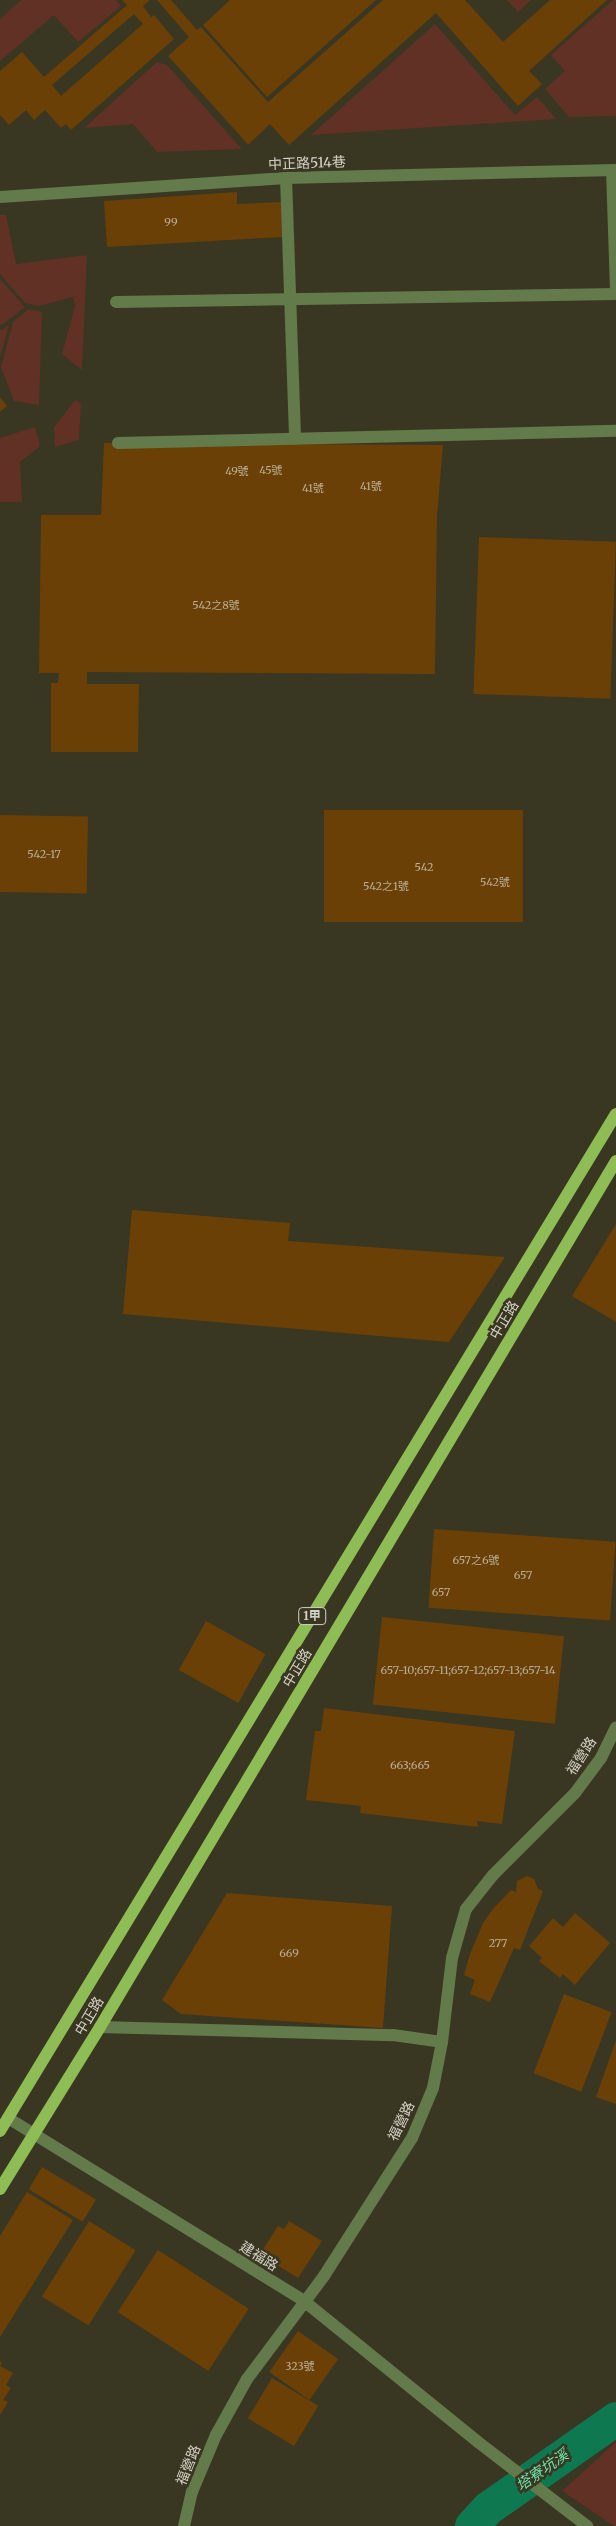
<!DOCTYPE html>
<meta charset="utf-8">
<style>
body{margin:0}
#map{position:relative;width:616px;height:2526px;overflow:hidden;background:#393622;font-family:Merriweather,"Noto Sans TC",serif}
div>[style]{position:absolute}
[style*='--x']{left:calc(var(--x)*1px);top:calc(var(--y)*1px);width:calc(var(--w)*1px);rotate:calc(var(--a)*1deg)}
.green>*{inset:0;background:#603124}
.river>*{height:34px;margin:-17px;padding:0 17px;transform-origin:17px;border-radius:17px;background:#0e7850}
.building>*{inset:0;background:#6a4007;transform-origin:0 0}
.minor>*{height:12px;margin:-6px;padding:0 6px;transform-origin:6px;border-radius:6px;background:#637a4a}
.major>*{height:12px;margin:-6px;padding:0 6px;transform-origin:6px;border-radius:6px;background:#8ebd55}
span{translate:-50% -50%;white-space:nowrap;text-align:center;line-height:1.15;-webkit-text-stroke:5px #393622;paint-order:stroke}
.number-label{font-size:11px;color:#baae96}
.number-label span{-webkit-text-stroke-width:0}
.shield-label span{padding:1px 4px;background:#393622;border:1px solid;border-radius:4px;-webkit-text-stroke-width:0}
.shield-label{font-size:12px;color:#d4d2c6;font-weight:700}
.street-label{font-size:14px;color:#d4d2c6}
.water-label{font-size:15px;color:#6ce7ae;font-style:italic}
</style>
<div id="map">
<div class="green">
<div style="clip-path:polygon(21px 0,116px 0,121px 6px,78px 42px,54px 15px,0 61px,0 19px)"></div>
<div style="clip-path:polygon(507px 0,531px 0,518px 12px)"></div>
<div style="clip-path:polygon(613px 0,616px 0,616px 116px,569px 117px,545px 89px,565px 71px,551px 55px)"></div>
<div style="clip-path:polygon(435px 24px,515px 115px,537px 97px,556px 119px,311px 135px)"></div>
<div style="clip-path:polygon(157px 62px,167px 65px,242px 149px,157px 152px,133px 124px,84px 128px)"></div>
<div style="clip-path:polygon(0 215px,6px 215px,16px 264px,87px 255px,82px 370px,62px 354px,75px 306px,73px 297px,39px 306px,25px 303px,0 274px)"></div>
<div style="clip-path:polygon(0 279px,25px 307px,2px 325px,0 323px)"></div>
<div style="clip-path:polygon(29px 309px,42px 312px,39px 405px,14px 401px,1px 367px,13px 322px)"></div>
<div style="clip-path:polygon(9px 325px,0 357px,0 329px,2px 330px)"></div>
<div style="clip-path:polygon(75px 400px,81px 403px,79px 440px,55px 447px,54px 427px)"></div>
<div style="clip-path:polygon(35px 427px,40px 446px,20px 462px,22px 502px,0 502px,0 438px)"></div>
<div style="clip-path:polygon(616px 2442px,616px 2526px,614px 2526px,562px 2491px)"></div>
</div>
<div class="river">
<div style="--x:472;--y:2526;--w:25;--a:-47"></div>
<div style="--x:489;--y:2508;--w:155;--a:-35"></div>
</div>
<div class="building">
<div style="clip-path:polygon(evenodd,122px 0,150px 0,143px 6px,151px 17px,154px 15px,174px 39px,71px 130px,66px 124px,61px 128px,45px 110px,34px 120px,26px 110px,9px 125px,0 115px,0 71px,22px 52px,44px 77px,127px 5px,122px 0,134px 14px,143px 24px,61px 96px,52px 85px,134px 14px)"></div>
<div style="clip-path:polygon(157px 0,171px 0,197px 30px,201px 27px,268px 102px,383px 0,465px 0,503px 42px,550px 0,607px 0,529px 71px,542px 84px,518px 106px,436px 13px,289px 145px,270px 124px,248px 145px,246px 142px,168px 56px,189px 37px)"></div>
<div style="clip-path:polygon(230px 0,376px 0,267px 97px,203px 25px)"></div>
<div style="clip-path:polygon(237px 192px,237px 204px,281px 202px,282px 237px,107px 247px,104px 201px)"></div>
<div style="clip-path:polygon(0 397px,7px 406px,0 412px)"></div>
<div style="clip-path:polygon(104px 443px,443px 445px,437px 516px,435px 674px,87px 672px,87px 684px,139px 684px,138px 752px,51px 752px,51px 683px,58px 683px,59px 673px,39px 673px,41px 515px,101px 515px)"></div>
<div style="left:479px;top:537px;width:137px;height:157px;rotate:2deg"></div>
<div style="left:523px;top:810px;width:112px;height:199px;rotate:90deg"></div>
<div style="left:0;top:815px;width:88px;height:77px;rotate:1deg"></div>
<div style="clip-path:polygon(132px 1210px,290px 1223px,288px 1241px,505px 1257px,449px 1342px,123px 1314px)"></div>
<div style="clip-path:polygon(616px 1224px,616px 1322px,572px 1296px)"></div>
<div style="left:434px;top:1529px;width:182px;height:79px;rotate:4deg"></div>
<div style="left:382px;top:1617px;width:183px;height:88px;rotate:6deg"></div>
<div style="left:206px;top:1621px;width:68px;height:56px;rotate:29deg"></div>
<div style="clip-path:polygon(324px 1708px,515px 1731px,502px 1824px,477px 1821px,478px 1827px,360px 1813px,361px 1806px,306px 1800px,315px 1731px,321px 1731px)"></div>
<div style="clip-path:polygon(527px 1876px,534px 1879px,538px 1889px,543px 1891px,520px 1950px,514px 1948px,490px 2002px,470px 1994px,475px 1980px,464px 1975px,470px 1954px,483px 1923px,493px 1909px,511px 1890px,516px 1892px,517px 1881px)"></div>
<div style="clip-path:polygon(227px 1893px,392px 1906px,383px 2028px,181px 2014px,162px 2000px)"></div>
<div style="clip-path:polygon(575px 1913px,610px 1943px,575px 1985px,563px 1974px,560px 1978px,539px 1961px,542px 1958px,529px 1946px,553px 1918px,563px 1927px)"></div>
<div style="left:564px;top:1994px;width:51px;height:85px;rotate:21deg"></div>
<div style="clip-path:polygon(616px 2040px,616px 2104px,596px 2097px)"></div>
<div style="left:42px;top:2167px;width:63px;height:26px;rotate:31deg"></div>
<div style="clip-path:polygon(27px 2192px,73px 2220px,0 2337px,0 2236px)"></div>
<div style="left:89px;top:2221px;width:55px;height:89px;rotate:32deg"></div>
<div style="clip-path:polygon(289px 2221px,322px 2241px,298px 2278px,260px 2254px,278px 2226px,284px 2229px)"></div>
<div style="left:158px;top:2250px;width:108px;height:74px;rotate:33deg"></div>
<div style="left:298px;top:2331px;width:49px;height:50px;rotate:35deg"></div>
<div style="clip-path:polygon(0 2361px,2px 2363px,0 2366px,13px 2373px,6px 2385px,11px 2388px,3px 2400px,8px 2402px,0 2415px)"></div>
<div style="left:272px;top:2378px;width:54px;height:47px;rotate:31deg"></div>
</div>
<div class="minor">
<div style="--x:612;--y:170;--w:122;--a:88.1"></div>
<div style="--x:286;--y:178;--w:261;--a:88"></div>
<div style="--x:0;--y:197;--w:287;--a:-3.8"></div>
<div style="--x:286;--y:178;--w:330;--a:-1.4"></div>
<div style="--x:116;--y:302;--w:500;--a:-0.92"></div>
<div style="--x:118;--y:443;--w:498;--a:-1.4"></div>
<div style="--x:100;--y:2027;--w:293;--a:1.6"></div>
<div style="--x:393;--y:2035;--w:49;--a:8.1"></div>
<div style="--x:8;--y:2118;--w:348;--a:31.7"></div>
<div style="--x:304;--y:2301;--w:224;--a:39"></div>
<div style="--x:478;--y:2442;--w:138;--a:37.6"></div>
<div style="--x:184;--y:2526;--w:35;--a:-77"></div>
<div style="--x:192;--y:2492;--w:62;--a:-67.2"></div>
<div style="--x:216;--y:2435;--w:64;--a:-61"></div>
<div style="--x:247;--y:2379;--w:129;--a:-53.2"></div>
<div style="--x:324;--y:2276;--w:164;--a:-57.5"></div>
<div style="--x:412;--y:2138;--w:54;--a:-67.2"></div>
<div style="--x:433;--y:2088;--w:47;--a:-78.9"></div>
<div style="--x:442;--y:2042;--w:85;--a:-83.2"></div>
<div style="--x:452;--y:1958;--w:51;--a:-74.1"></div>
<div style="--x:466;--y:1909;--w:43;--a:-51.5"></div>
<div style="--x:493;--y:1875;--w:116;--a:-45"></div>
<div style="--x:575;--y:1793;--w:44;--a:-53.4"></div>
<div style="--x:601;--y:1758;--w:34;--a:-64"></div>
</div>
<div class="major">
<div style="--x:0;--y:2131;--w:1189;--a:-58.8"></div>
<div style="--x:0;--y:2189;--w:190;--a:-58.3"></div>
<div style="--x:100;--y:2027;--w:1008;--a:-59.21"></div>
</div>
<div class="number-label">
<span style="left:171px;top:222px">99</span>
<span style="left:271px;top:470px">45號</span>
<span style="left:237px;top:471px">49號</span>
<span style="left:371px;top:486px">41號</span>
<span style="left:313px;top:488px">41號</span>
<span style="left:216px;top:605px">542之8號</span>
<span style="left:44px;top:854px">542-17</span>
<span style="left:424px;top:867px">542</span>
<span style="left:495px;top:882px">542號</span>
<span style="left:386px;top:886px">542之1號</span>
<span style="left:476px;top:1560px">657之6號</span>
<span style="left:523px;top:1575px">657</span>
<span style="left:441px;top:1592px">657</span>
<span style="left:468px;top:1670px">657-10;657-11;657-12;657-13;657-14</span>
<span style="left:410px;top:1765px">663;665</span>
<span style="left:498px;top:1943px">277</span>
<span style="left:289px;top:1953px">669</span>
<span style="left:300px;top:2366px">323號</span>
</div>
<div class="shield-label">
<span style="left:312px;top:1616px">1甲</span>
</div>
<div class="street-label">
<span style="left:307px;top:163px;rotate:-2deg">中正路514巷</span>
<span style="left:504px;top:1320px;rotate:-59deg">中正路</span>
<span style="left:297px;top:1668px;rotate:-59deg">中正路</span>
<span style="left:581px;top:1756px;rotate:-57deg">福營路</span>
<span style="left:89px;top:2016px;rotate:-59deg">中正路</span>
<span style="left:401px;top:2121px;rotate:-64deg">福營路</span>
<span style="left:259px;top:2256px;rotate:32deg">建福路</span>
<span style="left:188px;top:2465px;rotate:-68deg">福營路</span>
</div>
<div class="water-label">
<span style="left:542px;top:2470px;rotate:-35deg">塔寮坑溪</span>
</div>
</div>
